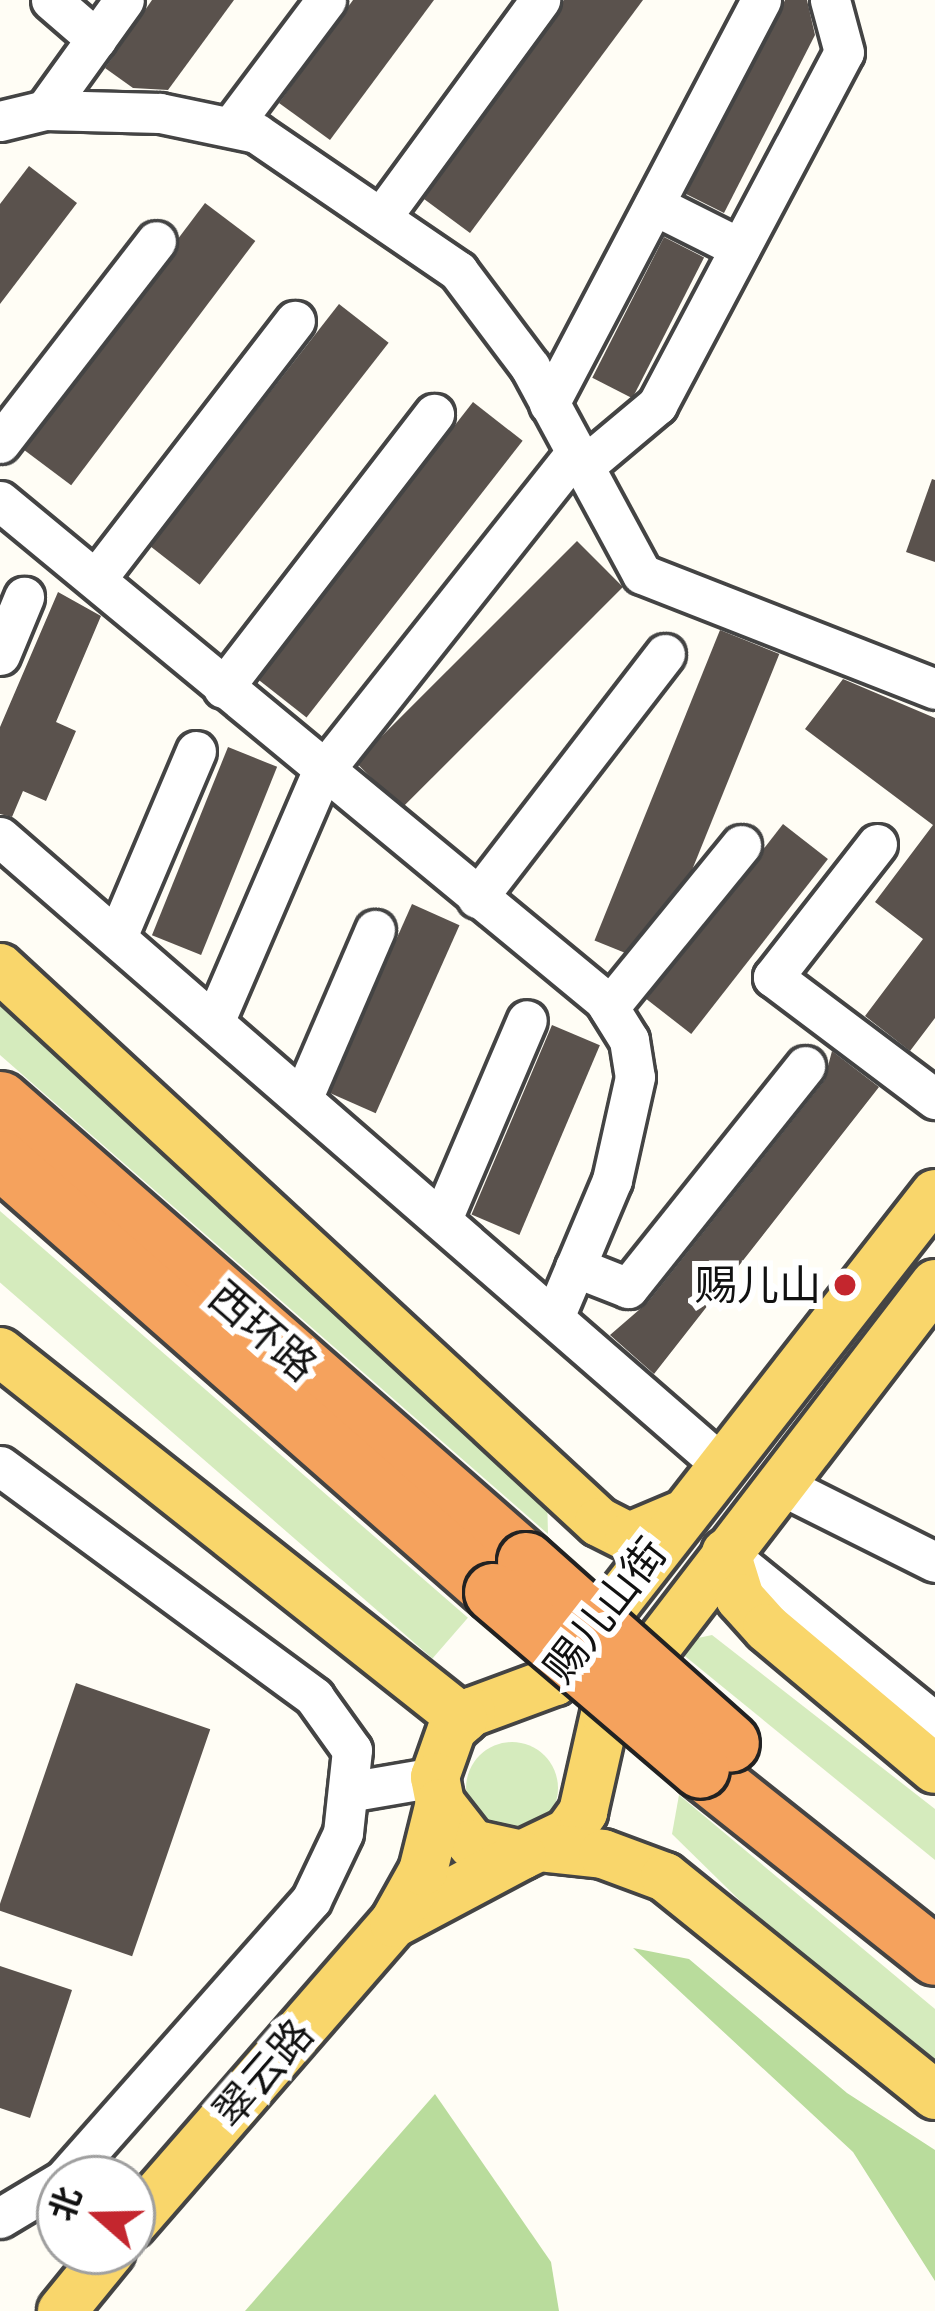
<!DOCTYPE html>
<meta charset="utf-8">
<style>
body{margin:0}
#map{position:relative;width:935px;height:2311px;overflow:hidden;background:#fffdf5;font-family:Lora,"Noto Sans SC",serif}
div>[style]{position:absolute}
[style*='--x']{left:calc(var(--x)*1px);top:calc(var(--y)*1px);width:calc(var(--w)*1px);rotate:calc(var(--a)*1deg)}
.green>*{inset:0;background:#d5ebbd;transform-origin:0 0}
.round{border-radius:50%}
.forest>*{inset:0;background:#b9dc9c}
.building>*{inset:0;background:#5a524d;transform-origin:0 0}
.roads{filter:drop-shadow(3px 0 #444) drop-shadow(-3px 0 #444) drop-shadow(0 3px #444) drop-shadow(0 -3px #444)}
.minor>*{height:39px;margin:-19.5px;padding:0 19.5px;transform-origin:19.5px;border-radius:19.5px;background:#fff}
.major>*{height:48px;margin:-24px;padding:0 24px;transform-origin:24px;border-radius:24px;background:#f9d66b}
.highway>*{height:57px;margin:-28.5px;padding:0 28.5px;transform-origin:28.5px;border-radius:28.5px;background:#f5a25d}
.bridges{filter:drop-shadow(3px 0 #222) drop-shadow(-3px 0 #222) drop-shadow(0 3px #222) drop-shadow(0 -3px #222)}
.highway-bridge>*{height:57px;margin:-28.5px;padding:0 28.5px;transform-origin:28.5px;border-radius:28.5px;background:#f5a25d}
.dots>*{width:33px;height:33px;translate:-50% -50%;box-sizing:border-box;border:6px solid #fff;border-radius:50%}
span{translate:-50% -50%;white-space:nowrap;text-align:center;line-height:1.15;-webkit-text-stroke:12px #fff;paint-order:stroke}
.poi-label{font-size:42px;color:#111}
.right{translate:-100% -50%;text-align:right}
.street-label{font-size:42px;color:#111}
.north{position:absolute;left:36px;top:2155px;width:120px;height:120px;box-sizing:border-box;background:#fff;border:3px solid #a0a0a0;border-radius:50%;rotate:290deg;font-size:33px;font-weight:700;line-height:48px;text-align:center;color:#111}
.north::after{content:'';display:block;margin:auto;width:42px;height:54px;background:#c4262e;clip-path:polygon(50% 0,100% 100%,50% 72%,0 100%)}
</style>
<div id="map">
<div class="green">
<div style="clip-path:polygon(0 1003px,547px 1495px,548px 1534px,0 1055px)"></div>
<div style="left:0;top:1211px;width:620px;height:54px;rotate:41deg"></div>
<div style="clip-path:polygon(712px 1635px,935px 1809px,935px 1860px,670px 1644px)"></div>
<div class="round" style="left:466px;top:1742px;width:92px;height:92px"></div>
<div style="clip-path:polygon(679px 1795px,935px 2009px,935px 2064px,825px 1984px,672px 1834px)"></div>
</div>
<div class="forest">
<div style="clip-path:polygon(633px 1948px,689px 1959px,847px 2093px,935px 2150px,935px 2281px,853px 2152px)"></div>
<div style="clip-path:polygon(435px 2094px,551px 2262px,559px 2311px,245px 2311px)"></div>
</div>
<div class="building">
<div style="clip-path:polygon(152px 0,234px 0,168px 90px,133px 88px,105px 68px)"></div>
<div style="clip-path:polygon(353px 0,434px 0,330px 140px,279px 103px)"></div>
<div style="clip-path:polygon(564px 0,643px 0,470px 233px,424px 199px)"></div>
<div style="clip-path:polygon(785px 0,807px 0,815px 35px,724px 213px,686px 194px)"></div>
<div style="clip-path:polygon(29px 166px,77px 203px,0 304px,0 204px)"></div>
<div style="left:205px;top:203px;width:63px;height:306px;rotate:37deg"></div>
<div style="left:664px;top:237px;width:45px;height:158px;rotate:27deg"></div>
<div style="left:339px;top:304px;width:63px;height:307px;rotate:38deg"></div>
<div style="left:473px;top:402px;width:63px;height:351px;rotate:38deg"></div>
<div style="clip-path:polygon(932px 479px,935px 480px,935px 562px,906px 552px)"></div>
<div style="left:577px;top:541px;width:65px;height:313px;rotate:45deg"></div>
<div style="clip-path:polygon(58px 592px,101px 616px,56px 722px,76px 731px,46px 801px,23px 791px,12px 817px,0 814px,0 727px)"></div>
<div style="left:720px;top:630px;width:64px;height:335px;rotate:22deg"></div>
<div style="clip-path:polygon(843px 679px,935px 718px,935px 1018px,910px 1051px,865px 1016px,923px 939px,875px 902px,933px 825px,805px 729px)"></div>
<div style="left:228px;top:747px;width:53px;height:203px;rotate:22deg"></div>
<div style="left:783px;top:824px;width:57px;height:222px;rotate:38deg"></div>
<div style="left:412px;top:904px;width:52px;height:206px;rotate:24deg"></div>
<div style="left:552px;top:1025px;width:52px;height:206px;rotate:23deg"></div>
<div style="clip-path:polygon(832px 1051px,879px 1087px,654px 1374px,610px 1335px,647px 1303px,824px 1081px)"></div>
<div style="left:76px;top:1683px;width:142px;height:240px;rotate:19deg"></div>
<div style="clip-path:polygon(0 1966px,72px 1990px,30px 2118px,0 2108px)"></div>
</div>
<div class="roads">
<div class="minor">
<div style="--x:51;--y:0;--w:60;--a:40.9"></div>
<div style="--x:45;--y:110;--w:135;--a:-54.3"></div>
<div style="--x:0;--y:121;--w:46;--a:-13.7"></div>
<div style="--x:45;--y:110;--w:115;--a:1.5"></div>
<div style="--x:160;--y:113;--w:98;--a:11.8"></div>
<div style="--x:256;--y:133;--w:245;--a:34.3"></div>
<div style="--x:458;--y:271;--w:120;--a:53.1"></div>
<div style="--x:530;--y:367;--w:235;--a:61.6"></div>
<div style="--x:642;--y:574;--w:315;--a:21.4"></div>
<div style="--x:233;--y:124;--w:155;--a:-53.1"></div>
<div style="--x:654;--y:205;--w:96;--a:26.6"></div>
<div style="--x:382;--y:216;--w:268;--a:-53.8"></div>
<div style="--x:549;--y:404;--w:456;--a:-62.3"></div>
<div style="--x:0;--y:443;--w:255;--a:-52.3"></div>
<div style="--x:583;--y:467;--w:97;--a:-40"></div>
<div style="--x:657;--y:405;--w:399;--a:-62.1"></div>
<div style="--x:844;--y:52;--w:54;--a:-105.1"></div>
<div style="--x:0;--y:501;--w:783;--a:39.56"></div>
<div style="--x:604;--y:1000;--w:47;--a:58"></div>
<div style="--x:629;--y:1040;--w:37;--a:81"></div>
<div style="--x:635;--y:1077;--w:106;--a:102.6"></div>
<div style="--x:612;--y:1180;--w:149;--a:112.9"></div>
<div style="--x:96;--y:579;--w:326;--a:-52.4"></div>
<div style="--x:0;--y:655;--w:63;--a:-67.5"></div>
<div style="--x:223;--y:688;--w:346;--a:-52.4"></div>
<div style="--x:0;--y:837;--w:955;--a:41.01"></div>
<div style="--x:877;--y:844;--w:169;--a:128"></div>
<div style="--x:773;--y:977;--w:203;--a:37"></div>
<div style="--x:477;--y:898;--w:308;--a:-52.4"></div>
<div style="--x:117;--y:937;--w:202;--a:-67"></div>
<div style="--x:609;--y:1007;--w:209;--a:-50.8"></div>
<div style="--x:215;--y:1020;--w:268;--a:-66.7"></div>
<div style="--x:321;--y:774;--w:409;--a:-51.6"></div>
<div style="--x:303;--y:1097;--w:182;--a:-66.7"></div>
<div style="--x:442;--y:1219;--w:216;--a:-66.9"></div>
<div style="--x:575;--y:1267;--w:57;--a:21.6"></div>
<div style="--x:628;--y:1288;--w:284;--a:-51.4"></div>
<div style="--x:0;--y:1466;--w:390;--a:36.3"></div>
<div style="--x:314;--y:1697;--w:65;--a:54.4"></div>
<div style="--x:352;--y:1750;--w:83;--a:96.2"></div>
<div style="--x:343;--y:1833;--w:74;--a:115.5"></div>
<div style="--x:311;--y:1900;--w:373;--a:131.5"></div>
<div style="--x:779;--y:1484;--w:174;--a:26.6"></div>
<div style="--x:726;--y:1553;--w:269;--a:39"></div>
<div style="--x:354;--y:1791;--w:82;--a:-9.8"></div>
<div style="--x:0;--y:2218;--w:70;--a:-31"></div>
</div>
<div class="major">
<div style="--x:0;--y:968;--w:816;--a:42.76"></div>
<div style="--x:599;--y:1522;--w:34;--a:27"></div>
<div style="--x:629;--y:1537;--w:54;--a:-22.8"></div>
<div style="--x:935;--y:1194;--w:618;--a:127.96"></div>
<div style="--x:555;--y:1681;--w:90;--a:159.7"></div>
<div style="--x:471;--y:1712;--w:25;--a:138"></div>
<div style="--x:452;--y:1729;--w:51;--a:109.5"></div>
<div style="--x:435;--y:1777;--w:26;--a:79"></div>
<div style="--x:440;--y:1803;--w:52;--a:52"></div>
<div style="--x:472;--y:1844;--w:51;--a:12.4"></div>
<div style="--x:522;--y:1855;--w:51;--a:-25.6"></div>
<div style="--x:568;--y:1833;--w:26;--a:-54"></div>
<div style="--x:583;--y:1812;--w:100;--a:-77.3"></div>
<div style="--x:605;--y:1714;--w:542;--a:-52.5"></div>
<div style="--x:0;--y:1352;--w:591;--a:38.4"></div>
<div style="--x:726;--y:1553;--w:47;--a:72.7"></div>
<div style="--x:740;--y:1598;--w:40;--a:48"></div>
<div style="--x:767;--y:1628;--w:219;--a:40"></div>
<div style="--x:547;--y:1848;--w:56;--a:6.1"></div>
<div style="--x:603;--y:1854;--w:66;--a:20.4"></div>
<div style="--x:665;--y:1877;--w:347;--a:38.9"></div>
<div style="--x:398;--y:1921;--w:140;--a:-28"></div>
<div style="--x:132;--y:2224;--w:399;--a:-49"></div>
<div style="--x:394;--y:1923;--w:60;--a:-60.9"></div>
<div style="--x:423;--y:1871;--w:70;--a:-76"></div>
<div style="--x:62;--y:2311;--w:77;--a:-50.8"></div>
</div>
<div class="highway">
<div style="--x:0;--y:1100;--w:699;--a:41.23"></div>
<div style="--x:0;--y:1159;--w:656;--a:41.29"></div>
<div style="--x:700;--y:1769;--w:300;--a:38.5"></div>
</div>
</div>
<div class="bridges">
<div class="highway-bridge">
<div style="--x:526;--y:1561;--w:273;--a:41.7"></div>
<div style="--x:493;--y:1592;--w:272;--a:40.5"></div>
</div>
</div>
<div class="dots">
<div style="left:845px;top:1285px;background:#c4262e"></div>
</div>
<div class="poi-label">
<span class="right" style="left:821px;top:1285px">赐儿山</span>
</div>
<div class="street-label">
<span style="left:263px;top:1331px;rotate:41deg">西环路</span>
<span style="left:605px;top:1610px;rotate:-52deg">赐儿山街</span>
<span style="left:263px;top:2073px;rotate:-49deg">翠云路</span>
</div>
<div class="north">北</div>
</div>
